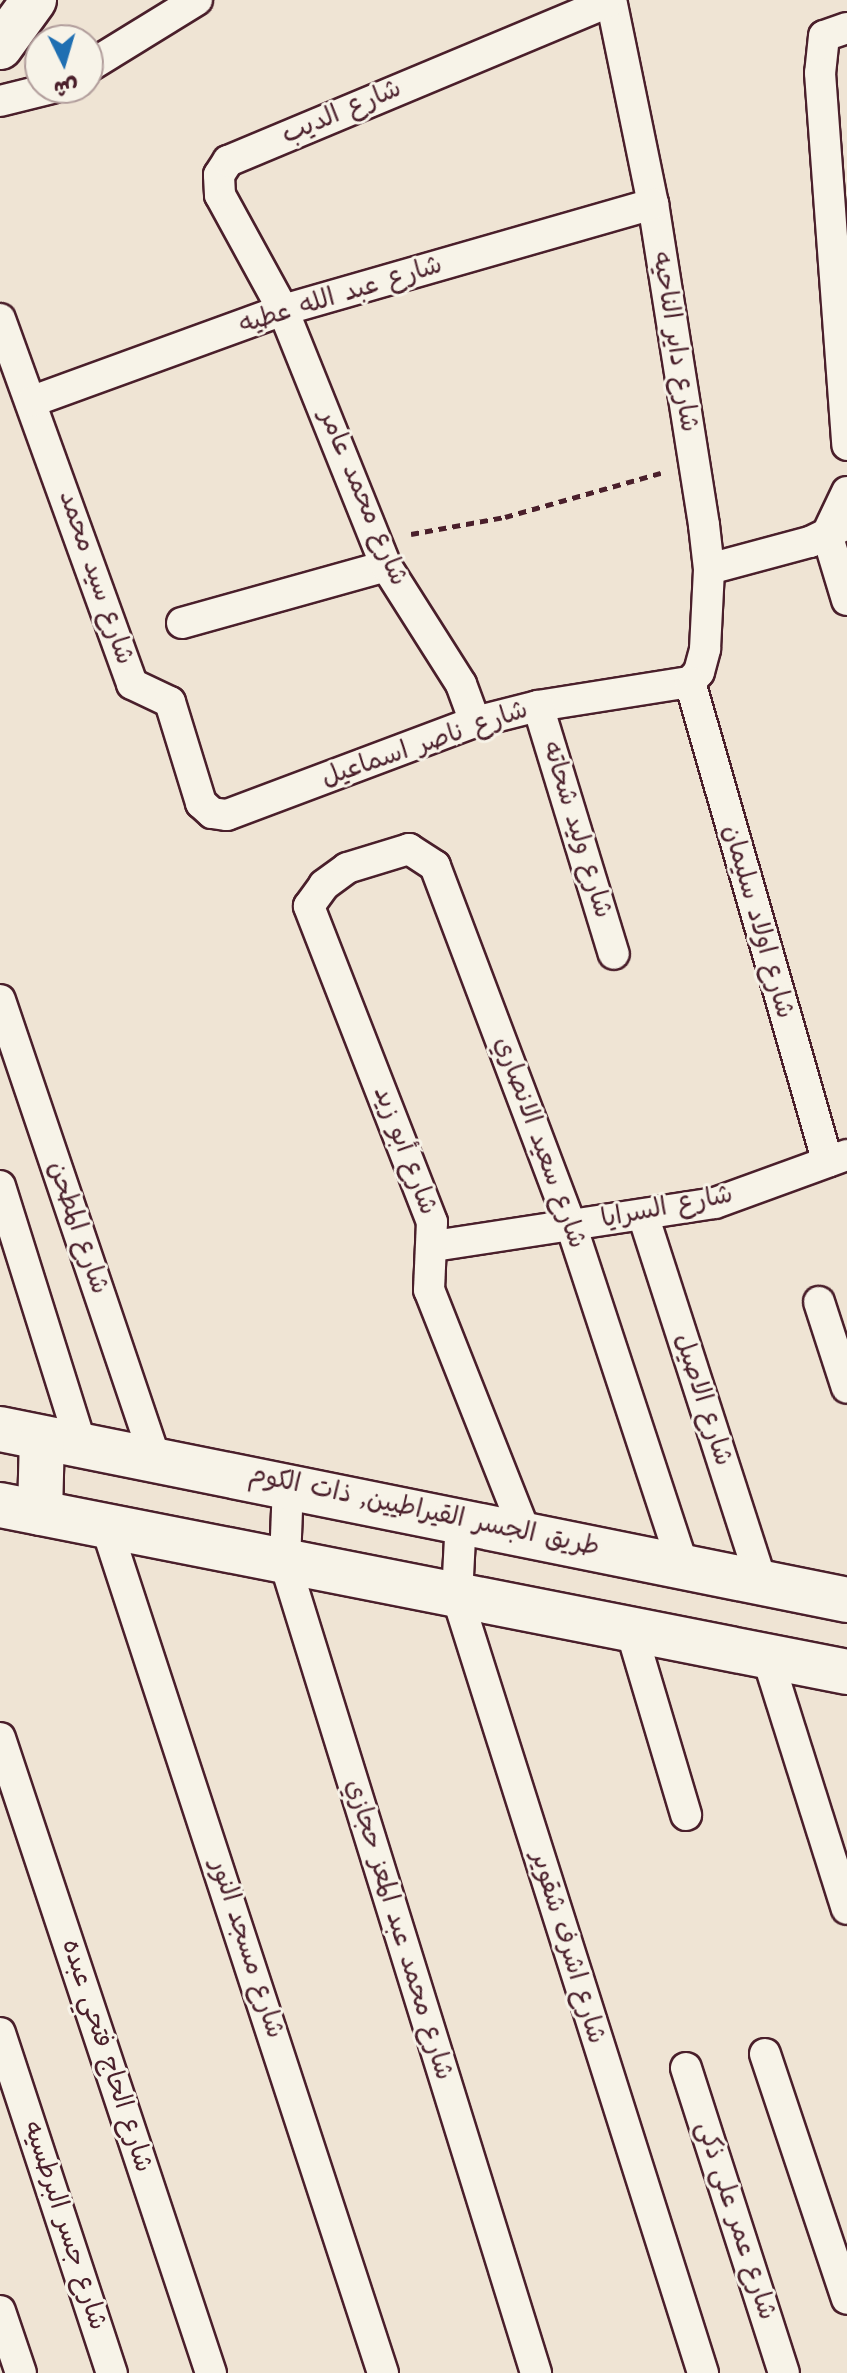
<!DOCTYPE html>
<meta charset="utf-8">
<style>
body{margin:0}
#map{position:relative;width:847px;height:2373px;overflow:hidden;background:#efe4d4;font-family:Kalam,"Playpen Sans Arabic",sans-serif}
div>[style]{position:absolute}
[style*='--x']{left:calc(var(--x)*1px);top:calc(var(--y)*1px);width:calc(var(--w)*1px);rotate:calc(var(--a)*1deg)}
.path>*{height:5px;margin-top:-2.5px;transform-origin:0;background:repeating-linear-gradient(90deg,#4a1f2b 0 8px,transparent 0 14px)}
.roads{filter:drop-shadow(2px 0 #4a1f2b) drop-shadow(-2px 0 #4a1f2b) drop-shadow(0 2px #4a1f2b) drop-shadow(0 -2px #4a1f2b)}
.street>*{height:30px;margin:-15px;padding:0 15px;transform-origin:15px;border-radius:15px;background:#f7f3e8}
.secondary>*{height:44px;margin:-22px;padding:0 22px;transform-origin:22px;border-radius:22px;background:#f7f3e8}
span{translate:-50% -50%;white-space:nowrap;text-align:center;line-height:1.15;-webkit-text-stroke:6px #f7f3e8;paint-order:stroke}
.street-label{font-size:26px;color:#4a1f2b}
.north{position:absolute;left:24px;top:24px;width:80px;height:80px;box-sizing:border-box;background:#f7f3e8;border:2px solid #b29e9c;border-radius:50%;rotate:175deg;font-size:22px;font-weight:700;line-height:32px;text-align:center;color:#4a1f2b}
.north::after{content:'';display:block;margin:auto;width:28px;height:36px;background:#1f6fb2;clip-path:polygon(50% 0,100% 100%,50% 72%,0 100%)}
</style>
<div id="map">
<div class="path">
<div style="--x:411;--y:534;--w:96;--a:-10.3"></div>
<div style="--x:505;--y:517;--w:162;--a:-15.8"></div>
</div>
<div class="roads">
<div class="street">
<div style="--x:847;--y:28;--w:24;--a:161"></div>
<div style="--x:824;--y:36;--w:37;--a:96"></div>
<div style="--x:820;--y:73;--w:373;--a:85.8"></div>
<div style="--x:88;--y:67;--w:128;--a:-31.6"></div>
<div style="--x:0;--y:101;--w:54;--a:-14"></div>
<div style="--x:0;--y:319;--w:388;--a:70.1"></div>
<div style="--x:132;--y:684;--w:42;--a:25.3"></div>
<div style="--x:170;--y:702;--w:106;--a:72.9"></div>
<div style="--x:201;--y:803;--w:15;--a:42"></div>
<div style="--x:212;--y:813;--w:15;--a:8"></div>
<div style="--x:227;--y:815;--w:265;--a:-20.6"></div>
<div style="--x:475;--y:722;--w:65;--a:-14.3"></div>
<div style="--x:538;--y:706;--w:154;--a:-9"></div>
<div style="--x:690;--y:682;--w:13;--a:-48"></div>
<div style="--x:699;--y:672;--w:24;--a:-75"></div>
<div style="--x:705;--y:649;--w:80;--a:-87.1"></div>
<div style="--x:709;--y:569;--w:44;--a:-96.5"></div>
<div style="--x:704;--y:525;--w:325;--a:-99"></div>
<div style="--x:653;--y:204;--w:208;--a:-101.6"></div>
<div style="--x:33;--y:401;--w:266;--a:-20"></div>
<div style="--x:283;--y:310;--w:385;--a:-16"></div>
<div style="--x:847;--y:492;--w:47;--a:115.5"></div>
<div style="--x:827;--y:534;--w:69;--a:73.1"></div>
<div style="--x:709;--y:569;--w:105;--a:-15"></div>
<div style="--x:810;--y:542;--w:41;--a:-25.9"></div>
<div style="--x:182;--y:623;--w:212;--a:-15.6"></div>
<div style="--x:690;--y:682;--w:499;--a:74"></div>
<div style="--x:538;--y:706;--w:259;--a:73"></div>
<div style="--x:475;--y:722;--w:40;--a:-110.2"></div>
<div style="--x:461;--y:684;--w:140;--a:-122.4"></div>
<div style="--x:386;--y:566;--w:276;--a:-111.9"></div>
<div style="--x:283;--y:310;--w:131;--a:-118.7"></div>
<div style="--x:220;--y:195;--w:20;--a:-93"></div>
<div style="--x:219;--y:175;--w:17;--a:-57"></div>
<div style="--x:228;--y:161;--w:415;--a:-22.7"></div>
<div style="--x:0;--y:1000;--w:481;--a:71.3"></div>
<div style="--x:0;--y:1186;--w:271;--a:72.6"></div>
<div style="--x:644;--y:1218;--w:381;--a:72.1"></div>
<div style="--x:434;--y:1246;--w:284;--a:-8.7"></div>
<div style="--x:715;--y:1203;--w:140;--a:-20"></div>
<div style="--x:819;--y:1302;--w:90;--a:72"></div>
<div style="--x:288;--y:1484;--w:79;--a:92.2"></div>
<div style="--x:285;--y:1563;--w:848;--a:72.78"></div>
<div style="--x:461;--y:1519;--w:77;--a:93"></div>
<div style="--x:457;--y:1596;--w:815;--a:72.43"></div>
<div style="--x:106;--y:1526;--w:891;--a:71.89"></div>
<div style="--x:525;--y:1532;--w:260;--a:-111.6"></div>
<div style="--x:429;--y:1290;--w:68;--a:-87.5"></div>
<div style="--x:432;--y:1222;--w:339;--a:-111.3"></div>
<div style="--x:309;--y:906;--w:26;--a:-54"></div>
<div style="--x:324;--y:885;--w:29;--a:-36"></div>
<div style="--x:347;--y:868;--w:65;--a:-17"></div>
<div style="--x:409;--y:849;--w:31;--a:33"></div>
<div style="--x:435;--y:866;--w:384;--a:69.3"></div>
<div style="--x:571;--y:1225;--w:359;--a:71.8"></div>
<div style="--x:631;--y:1630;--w:193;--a:73.4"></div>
<div style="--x:767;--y:1656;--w:265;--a:72.5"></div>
<div style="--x:0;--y:1738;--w:669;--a:71.62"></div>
<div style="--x:0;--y:2033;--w:358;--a:71.8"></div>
<div style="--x:765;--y:2054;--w:258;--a:71.5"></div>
<div style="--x:686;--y:2068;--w:320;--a:72.2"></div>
<div style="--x:0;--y:2311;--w:65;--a:71.3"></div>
</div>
<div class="secondary">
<div style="--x:0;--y:47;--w:58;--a:-54.1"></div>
<div style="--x:0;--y:1429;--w:864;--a:11.41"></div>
<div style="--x:0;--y:1505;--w:863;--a:11.15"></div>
<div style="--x:40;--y:1513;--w:74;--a:-88.5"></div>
</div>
</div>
<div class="street-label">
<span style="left:342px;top:113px;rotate:-23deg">شارع الديب</span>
<span style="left:341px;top:296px;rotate:-17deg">شارع عبد الله عطيه</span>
<span style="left:674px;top:342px;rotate:81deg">شارع داير الناحيه</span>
<span style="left:362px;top:498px;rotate:67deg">شارع محمد عامر</span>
<span style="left:95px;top:578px;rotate:71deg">شارع سيد محمد</span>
<span style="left:425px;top:745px;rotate:-19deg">شارع ناصر اسماعيل</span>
<span style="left:576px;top:830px;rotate:73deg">شارع وليد شحاته</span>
<span style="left:757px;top:922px;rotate:74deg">شارع اولاد سليمان</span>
<span style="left:539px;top:1143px;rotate:70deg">شارع سعيد الانصاري</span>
<span style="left:404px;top:1151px;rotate:69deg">شارع أبو زيد</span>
<span style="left:667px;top:1208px;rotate:-11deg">شارع السرايا</span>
<span style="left:77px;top:1228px;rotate:71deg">شارع المطحن</span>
<span style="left:702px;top:1400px;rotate:72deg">شارع الاصيل</span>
<span style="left:424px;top:1512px;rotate:12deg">طريق الجسر القيراطيين, ذات الكوم</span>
<span style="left:398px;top:1930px;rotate:73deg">شارع محمد عبد المعز حجازي</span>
<span style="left:567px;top:1948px;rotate:73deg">شارع اشرف شقوير</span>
<span style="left:246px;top:1949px;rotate:72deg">شارع مسجد النور</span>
<span style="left:106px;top:2056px;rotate:72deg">شارع الحاج فتحي عبده</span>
<span style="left:735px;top:2221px;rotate:72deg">شارع عمر على ذكى</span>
<span style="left:64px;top:2226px;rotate:72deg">شارع جسر البرطسيه</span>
</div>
<div class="north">ش</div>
</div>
